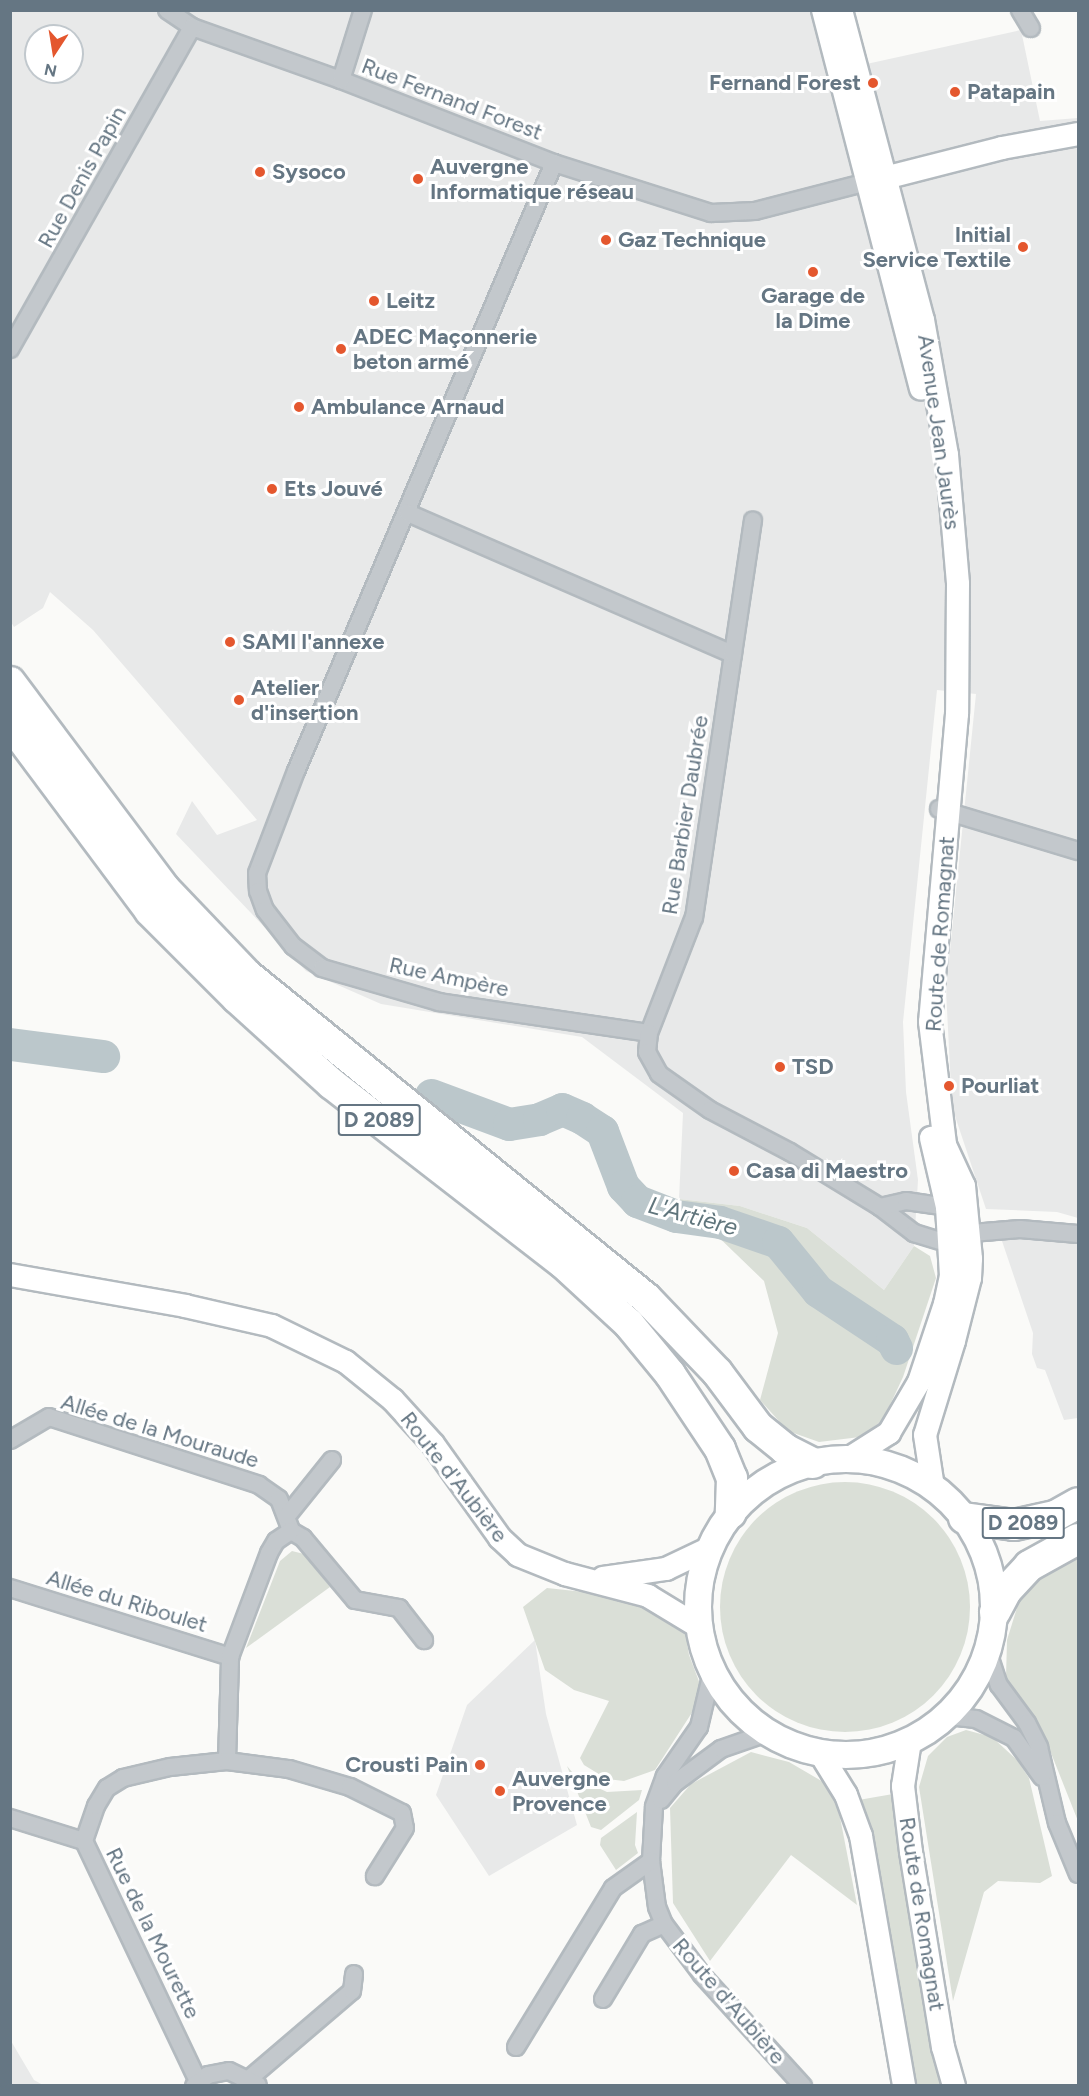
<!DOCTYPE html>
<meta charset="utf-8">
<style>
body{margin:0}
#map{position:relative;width:1089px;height:2096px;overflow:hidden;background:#fafaf8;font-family:Figtree,sans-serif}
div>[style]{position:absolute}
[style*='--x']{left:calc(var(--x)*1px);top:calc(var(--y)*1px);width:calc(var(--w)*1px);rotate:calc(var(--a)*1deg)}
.built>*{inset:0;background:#e8e9e9}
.green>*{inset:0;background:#dadfd7;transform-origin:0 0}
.round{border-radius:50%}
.river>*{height:33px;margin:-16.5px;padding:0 16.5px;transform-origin:16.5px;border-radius:16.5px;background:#bbc7cb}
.roads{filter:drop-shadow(2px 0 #b3babf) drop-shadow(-2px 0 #b3babf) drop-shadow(0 2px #b3babf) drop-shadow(0 -2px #b3babf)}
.street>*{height:16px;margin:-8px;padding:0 8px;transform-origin:8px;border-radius:8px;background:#c3c8cc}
.secondary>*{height:22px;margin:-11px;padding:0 11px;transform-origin:11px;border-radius:11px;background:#fff}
.primary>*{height:26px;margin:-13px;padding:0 13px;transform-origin:13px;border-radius:13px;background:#fff}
.primary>.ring{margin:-13px;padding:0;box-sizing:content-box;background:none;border:26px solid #fff;border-radius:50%}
.highway>*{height:30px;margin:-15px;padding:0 15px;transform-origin:15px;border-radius:15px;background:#fff}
.dots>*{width:16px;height:16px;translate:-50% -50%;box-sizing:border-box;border:3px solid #fff;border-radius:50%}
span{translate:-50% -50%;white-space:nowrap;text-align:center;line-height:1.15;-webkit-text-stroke:6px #fff;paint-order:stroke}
.shield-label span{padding:2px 4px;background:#fff;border:2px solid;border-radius:4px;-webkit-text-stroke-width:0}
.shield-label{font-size:21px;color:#657683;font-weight:700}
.poi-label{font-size:22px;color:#657683;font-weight:700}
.right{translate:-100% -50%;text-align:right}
.left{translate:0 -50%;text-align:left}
.street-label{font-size:22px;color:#657683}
.water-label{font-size:24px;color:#60757c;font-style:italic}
.frame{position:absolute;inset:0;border:12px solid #657683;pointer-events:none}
.north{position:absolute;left:24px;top:24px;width:60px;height:60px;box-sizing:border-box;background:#fff;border:2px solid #c1c8cd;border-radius:50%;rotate:192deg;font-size:16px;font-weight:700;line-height:24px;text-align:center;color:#657683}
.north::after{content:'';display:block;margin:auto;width:21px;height:27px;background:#e4572e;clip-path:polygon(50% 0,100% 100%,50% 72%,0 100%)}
</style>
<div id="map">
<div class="built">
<div style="clip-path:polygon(evenodd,11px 11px,814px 11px,830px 72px,1021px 30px,1040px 121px,1078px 118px,1078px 1218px,1057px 1212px,986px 1209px,952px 1107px,946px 990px,976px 694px,937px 690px,903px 1022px,906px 1092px,918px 1180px,914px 1246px,884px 1290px,807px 1228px,740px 1206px,679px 1199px,683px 1113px,582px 1037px,381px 1004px,306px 971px,176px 834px,192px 801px,217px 835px,257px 820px,93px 630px,50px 592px,43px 608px,14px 627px,11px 622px,11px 11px,36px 36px,72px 36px,72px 72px,36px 72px,36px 36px)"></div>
<div style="clip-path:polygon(1019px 1237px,1078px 1243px,1078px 1418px,1064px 1420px,1045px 1370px,1037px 1368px,1032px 1354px,1033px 1333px,1002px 1241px)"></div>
<div style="clip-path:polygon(535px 1640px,546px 1714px,577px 1825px,489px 1876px,436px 1795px,467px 1705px)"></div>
<div style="clip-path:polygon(11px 2041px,34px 2080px,43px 2085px,11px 2085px)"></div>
</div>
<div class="green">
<div style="clip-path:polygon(679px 1199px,740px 1206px,807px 1228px,884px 1290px,914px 1246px,930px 1256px,936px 1278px,903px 1377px,883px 1420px,860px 1437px,819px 1442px,788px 1431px,760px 1400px,778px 1333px,764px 1281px)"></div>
<div class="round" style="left:720px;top:1482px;width:250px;height:250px"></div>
<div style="clip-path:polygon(292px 1551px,304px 1554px,330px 1587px,246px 1648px,280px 1561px)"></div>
<div style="clip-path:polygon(1078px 1559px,1078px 1821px,1051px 1753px,1006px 1677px,1007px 1640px,1020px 1598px,1042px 1576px)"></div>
<div style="clip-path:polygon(547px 1588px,640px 1598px,685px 1630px,689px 1655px,700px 1684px,693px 1711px,655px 1770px,624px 1781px,607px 1779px,584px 1765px,580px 1758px,609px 1701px,574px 1690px,545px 1670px,523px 1607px)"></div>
<div style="clip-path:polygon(966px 1730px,992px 1737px,1017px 1760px,1029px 1778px,1052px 1876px,1040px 1883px,998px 1881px,984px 1892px,953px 2001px,919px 1787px,928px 1756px,947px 1737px)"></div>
<div style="clip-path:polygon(751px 1752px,789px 1762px,825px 1783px,839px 1812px,857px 1905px,791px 1855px,710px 1961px,673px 1903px,670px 1808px,691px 1784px)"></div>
<div style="clip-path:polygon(567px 1766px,577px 1778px,607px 1792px,642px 1790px,639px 1800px,601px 1830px,591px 1827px)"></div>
<div style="left:893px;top:1794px;width:296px;height:35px;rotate:80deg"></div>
<div style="clip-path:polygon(637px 1812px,635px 1845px,638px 1853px,616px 1870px,600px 1845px,601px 1838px)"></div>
</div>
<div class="river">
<div style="--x:10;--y:1044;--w:94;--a:7.4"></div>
<div style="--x:431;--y:1095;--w:83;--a:20.4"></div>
<div style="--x:509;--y:1124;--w:30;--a:-9"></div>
<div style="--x:539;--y:1119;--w:25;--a:-23"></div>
<div style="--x:562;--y:1109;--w:22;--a:24"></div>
<div style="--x:582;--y:1118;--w:24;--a:33"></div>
<div style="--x:602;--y:1131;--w:59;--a:69.1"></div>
<div style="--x:623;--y:1186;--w:21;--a:47"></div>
<div style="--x:637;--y:1201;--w:42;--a:21"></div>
<div style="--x:676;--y:1216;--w:44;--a:7.8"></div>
<div style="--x:720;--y:1222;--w:61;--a:19"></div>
<div style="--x:778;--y:1242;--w:63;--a:50.8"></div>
<div style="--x:818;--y:1291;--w:89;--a:33.5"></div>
<div style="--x:892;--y:1340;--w:9;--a:63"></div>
</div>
<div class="roads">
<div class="street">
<div style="--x:167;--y:10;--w:30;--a:34"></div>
<div style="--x:192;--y:27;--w:158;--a:19.6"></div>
<div style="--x:341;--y:80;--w:229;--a:21.3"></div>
<div style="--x:554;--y:163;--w:165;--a:17.7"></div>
<div style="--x:711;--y:213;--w:44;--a:-2.6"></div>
<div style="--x:755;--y:211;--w:116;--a:-14.5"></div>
<div style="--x:1020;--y:10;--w:21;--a:59"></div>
<div style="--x:341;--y:80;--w:73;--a:-72.6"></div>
<div style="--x:554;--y:163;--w:660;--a:112.99"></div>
<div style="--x:296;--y:771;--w:109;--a:110.9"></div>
<div style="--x:257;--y:873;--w:18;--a:87"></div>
<div style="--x:258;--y:891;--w:20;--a:70"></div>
<div style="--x:265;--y:910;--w:46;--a:52.1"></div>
<div style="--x:293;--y:946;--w:36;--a:37"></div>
<div style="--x:322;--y:968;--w:122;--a:16.2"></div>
<div style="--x:439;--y:1002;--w:212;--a:8.4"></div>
<div style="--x:10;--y:349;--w:370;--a:-60.5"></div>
<div style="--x:408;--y:513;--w:354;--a:23.5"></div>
<div style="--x:733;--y:654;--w:266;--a:98.4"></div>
<div style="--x:694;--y:917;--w:124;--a:111.2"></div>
<div style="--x:649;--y:1033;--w:19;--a:96"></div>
<div style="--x:647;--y:1052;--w:25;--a:61"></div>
<div style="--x:659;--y:1074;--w:62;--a:35.2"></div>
<div style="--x:710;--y:1110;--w:90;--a:27.7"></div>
<div style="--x:790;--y:1152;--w:105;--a:31.4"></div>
<div style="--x:880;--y:1207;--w:43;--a:37.4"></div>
<div style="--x:914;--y:1233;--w:37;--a:17"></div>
<div style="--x:949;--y:1244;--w:15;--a:-42"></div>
<div style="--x:960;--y:1234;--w:60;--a:-4.8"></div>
<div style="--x:1020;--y:1229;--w:58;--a:4.9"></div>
<div style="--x:733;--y:654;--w:135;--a:-81.5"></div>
<div style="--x:939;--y:809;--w:145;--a:16.8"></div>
<div style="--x:880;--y:1207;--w:27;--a:-13"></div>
<div style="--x:906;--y:1201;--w:41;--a:8.3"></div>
<div style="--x:947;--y:1207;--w:11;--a:63"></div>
<div style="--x:10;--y:1440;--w:45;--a:-30.5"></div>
<div style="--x:49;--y:1417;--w:221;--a:17.9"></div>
<div style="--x:259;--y:1485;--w:24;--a:35"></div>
<div style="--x:279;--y:1499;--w:34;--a:69"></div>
<div style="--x:291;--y:1531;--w:14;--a:30"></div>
<div style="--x:303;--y:1538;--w:81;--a:50"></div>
<div style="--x:355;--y:1600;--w:45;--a:10.3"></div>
<div style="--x:399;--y:1608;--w:41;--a:52"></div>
<div style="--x:287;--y:1516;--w:72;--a:-51.2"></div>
<div style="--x:10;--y:1588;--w:231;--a:17.4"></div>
<div style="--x:988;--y:1652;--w:35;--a:72"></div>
<div style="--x:999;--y:1685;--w:47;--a:53.6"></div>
<div style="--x:1027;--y:1723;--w:27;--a:63"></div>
<div style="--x:1039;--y:1747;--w:78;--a:76.7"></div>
<div style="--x:1057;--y:1823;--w:55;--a:67.6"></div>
<div style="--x:712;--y:1672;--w:57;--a:103.3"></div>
<div style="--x:699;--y:1727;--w:60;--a:124.8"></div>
<div style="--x:665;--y:1776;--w:33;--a:110"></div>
<div style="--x:654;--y:1807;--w:54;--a:93.2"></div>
<div style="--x:651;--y:1861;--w:46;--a:82.6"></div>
<div style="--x:657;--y:1907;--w:18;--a:68"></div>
<div style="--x:664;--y:1924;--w:64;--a:53.3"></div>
<div style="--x:702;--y:1975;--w:150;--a:47.7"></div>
<div style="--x:947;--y:1716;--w:29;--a:6"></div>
<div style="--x:976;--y:1719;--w:42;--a:26.6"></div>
<div style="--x:1014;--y:1738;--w:48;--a:54.3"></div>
<div style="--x:227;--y:1761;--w:104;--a:-88.3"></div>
<div style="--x:230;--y:1657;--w:111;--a:-69.4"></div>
<div style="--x:269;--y:1553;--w:14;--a:-60"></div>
<div style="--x:276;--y:1541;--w:18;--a:-34"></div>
<div style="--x:661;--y:1800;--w:22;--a:-51"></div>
<div style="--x:675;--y:1783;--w:57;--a:-36.5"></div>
<div style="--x:721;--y:1749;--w:49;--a:-19.2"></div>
<div style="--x:10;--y:1818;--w:77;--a:17.3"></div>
<div style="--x:84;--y:1841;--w:266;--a:64.6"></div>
<div style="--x:84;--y:1841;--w:37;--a:-71"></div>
<div style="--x:96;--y:1806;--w:21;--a:-59"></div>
<div style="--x:107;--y:1788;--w:19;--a:-32"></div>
<div style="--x:123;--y:1778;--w:48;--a:-13.2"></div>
<div style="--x:170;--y:1767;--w:57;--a:-6"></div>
<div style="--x:227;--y:1761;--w:63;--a:7.4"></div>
<div style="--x:289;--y:1769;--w:64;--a:16.4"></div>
<div style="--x:350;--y:1787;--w:58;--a:26.6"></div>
<div style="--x:402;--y:1813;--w:15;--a:79"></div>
<div style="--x:405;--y:1828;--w:57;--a:122"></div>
<div style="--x:603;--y:1999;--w:76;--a:-59"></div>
<div style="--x:642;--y:1934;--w:24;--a:-24"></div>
<div style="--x:516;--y:2047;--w:186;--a:-58.6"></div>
<div style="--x:613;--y:1888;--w:47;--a:-35.4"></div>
<div style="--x:250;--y:2078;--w:134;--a:-40.5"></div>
<div style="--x:352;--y:1991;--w:17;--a:-83"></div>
<div style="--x:194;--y:2086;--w:18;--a:-38"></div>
<div style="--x:208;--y:2075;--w:21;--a:-11"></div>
<div style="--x:229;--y:2071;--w:32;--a:26"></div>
</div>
<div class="secondary">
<div style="--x:823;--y:10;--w:391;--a:75.5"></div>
<div style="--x:841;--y:10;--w:321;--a:75.2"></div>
<div style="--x:923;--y:320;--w:137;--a:79.9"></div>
<div style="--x:947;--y:455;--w:129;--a:85.1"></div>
<div style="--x:958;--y:584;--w:130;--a:90.4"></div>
<div style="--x:957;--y:714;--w:309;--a:95"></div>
<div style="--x:930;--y:1022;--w:124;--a:83"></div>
<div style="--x:945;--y:1145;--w:45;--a:65.1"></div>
<div style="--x:964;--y:1186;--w:73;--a:84.5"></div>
<div style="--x:971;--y:1259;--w:19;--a:93"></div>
<div style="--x:970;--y:1278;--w:65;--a:104.3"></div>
<div style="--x:954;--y:1341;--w:98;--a:107.1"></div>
<div style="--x:925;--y:1435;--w:53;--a:81.3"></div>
<div style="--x:873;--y:181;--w:133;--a:-14.3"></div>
<div style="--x:1002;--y:148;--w:77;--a:-10.4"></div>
<div style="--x:10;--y:1275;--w:178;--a:10"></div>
<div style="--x:185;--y:1306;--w:89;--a:12.9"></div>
<div style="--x:272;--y:1326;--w:82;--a:25.9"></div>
<div style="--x:346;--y:1362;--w:60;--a:39"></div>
<div style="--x:393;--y:1400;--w:59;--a:47.7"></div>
<div style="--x:433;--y:1444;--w:115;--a:54.5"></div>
<div style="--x:500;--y:1538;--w:25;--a:43"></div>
<div style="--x:518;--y:1555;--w:51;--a:22"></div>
<div style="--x:565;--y:1574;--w:86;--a:14.8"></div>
<div style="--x:648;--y:1596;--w:60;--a:31.3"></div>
<div style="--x:848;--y:1459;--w:49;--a:-32.4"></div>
<div style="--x:889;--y:1433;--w:59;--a:-59.5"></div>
<div style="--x:919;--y:1382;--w:82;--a:-71.6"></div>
<div style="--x:945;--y:1304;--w:29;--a:-78"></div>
<div style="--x:951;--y:1276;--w:69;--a:-93.3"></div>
<div style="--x:947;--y:1207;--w:71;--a:-103.1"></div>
<div style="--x:603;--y:1578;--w:64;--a:-8.1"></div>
<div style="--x:666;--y:1569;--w:49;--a:-25.5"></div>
<div style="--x:910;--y:1741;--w:46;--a:98.8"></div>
<div style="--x:903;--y:1786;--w:66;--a:83.1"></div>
<div style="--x:911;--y:1852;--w:198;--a:80.7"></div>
<div style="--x:943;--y:2047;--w:41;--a:74.2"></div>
<div style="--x:820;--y:1753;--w:49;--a:58.2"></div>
<div style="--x:846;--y:1795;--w:44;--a:69.9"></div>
<div style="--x:861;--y:1836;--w:254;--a:80.2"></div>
</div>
<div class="primary">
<div class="ring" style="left:698px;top:1459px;width:270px;height:270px"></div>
</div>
<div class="highway">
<div style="--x:10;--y:682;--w:257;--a:53.2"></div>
<div style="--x:164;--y:888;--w:120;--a:46.3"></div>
<div style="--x:247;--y:975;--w:513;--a:38.99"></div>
<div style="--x:646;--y:1298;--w:103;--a:46.2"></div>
<div style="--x:717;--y:1372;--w:69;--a:53.3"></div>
<div style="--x:758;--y:1427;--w:35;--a:39"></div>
<div style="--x:785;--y:1449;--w:31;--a:27"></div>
<div style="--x:10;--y:723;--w:234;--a:53.3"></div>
<div style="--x:150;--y:911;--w:123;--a:45"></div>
<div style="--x:237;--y:998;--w:128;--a:42.2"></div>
<div style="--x:332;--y:1084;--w:292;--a:37.8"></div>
<div style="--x:563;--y:1263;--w:90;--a:42.7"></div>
<div style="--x:629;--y:1324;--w:65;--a:50.6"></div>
<div style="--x:670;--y:1374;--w:90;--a:56.3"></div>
<div style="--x:720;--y:1449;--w:31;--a:68"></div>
<div style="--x:732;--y:1478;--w:35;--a:92"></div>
<div style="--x:964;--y:1518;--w:50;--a:8"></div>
<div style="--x:1014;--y:1525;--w:42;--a:-12.4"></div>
<div style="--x:1055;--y:1516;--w:26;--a:-29"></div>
<div style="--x:995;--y:1612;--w:24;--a:-62"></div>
<div style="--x:1006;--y:1591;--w:34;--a:-47"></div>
<div style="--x:1029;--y:1566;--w:56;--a:-28.9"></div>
</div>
</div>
<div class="dots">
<div style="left:873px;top:83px;background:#e4572e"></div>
<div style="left:955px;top:92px;background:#e4572e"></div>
<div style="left:260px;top:172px;background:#e4572e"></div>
<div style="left:418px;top:179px;background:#e4572e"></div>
<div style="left:606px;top:240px;background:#e4572e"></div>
<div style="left:1023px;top:247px;background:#e4572e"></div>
<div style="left:813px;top:272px;background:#e4572e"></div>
<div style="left:374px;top:301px;background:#e4572e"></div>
<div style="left:341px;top:349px;background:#e4572e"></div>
<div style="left:299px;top:407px;background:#e4572e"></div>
<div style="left:272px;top:489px;background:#e4572e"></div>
<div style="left:230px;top:642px;background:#e4572e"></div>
<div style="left:239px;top:700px;background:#e4572e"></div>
<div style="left:780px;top:1067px;background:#e4572e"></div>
<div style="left:949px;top:1086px;background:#e4572e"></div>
<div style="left:734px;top:1171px;background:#e4572e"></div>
<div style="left:480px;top:1765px;background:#e4572e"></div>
<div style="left:500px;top:1791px;background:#e4572e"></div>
</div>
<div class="shield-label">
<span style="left:379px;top:1120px">D 2089</span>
<span style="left:1023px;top:1523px">D 2089</span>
</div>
<div class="poi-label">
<span class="right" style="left:861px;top:83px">Fernand Forest</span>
<span class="left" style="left:967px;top:92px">Patapain</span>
<span class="left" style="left:430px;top:179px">Auvergne<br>Informatique réseau</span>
<span class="left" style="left:272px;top:172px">Sysoco</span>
<span class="right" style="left:1011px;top:247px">Initial<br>Service Textile</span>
<span class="left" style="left:618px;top:240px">Gaz Technique</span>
<span style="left:813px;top:308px">Garage de<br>la Dime</span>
<span class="left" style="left:386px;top:301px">Leitz</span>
<span class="left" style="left:353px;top:349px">ADEC Maçonnerie<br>beton armé</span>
<span class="left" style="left:311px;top:407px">Ambulance Arnaud</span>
<span class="left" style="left:284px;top:489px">Ets Jouvé</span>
<span class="left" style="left:242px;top:642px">SAMI l'annexe</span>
<span class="left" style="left:251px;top:700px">Atelier<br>d'insertion</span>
<span class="left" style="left:792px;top:1067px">TSD</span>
<span class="left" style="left:961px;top:1086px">Pourliat</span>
<span class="left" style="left:746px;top:1171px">Casa di Maestro</span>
<span class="right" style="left:468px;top:1765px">Crousti Pain</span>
<span class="left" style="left:512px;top:1791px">Auvergne<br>Provence</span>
</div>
<div class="street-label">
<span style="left:452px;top:99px;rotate:21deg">Rue Fernand Forest</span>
<span style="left:82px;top:177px;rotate:-61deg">Rue Denis Papin</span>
<span style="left:939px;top:432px;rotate:82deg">Avenue Jean Jaurès</span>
<span style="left:685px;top:815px;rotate:-81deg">Rue Barbier Daubrée</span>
<span style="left:940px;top:934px;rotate:-86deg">Route de Romagnat</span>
<span style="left:449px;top:977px;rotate:12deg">Rue Ampère</span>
<span style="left:160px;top:1431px;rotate:17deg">Allée de la Mouraude</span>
<span style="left:454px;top:1477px;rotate:52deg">Route d'Aubière</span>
<span style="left:127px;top:1601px;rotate:17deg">Allée du Riboulet</span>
<span style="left:922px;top:1914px;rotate:81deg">Route de Romagnat</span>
<span style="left:153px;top:1933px;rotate:64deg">Rue de la Mourette</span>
<span style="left:729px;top:2001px;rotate:49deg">Route d'Aubière</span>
</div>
<div class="water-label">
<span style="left:693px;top:1216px;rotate:15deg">L'Artière</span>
</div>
<div class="frame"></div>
<div class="north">N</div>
</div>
